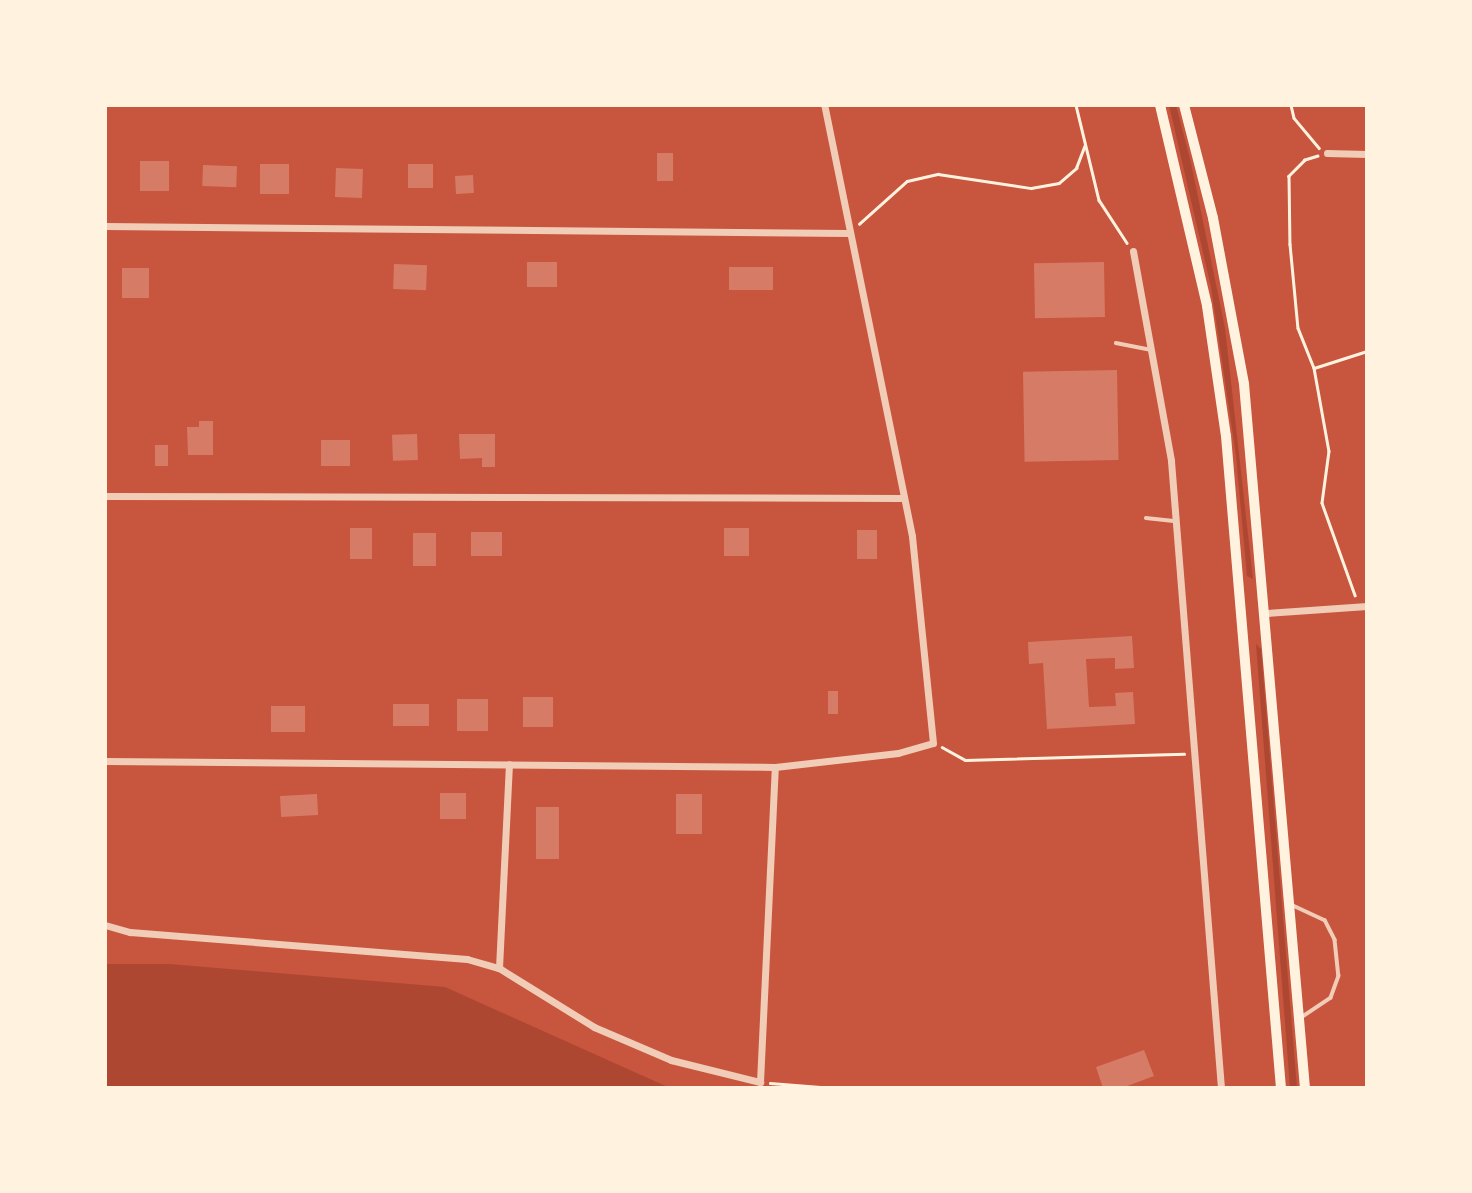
<!DOCTYPE html>
<style>
body{margin:0}
#map{position:relative;width:1472px;height:1193px;overflow:hidden;background:#c8553d;font-family:"PT Sans Narrow",sans-serif}
div>[style]{position:absolute}
[style*='--x']{left:calc(var(--x)*1px);top:calc(var(--y)*1px);width:calc(var(--w)*1px);rotate:calc(var(--a)*1deg)}
.green>*{inset:0;background:#ae4732}
.building>*{inset:0;background:#d67c66;transform-origin:0 0}
.path>*{height:2.5px;margin:-1.25px;padding:0 1.25px;transform-origin:1.25px;border-radius:1.25px;background:#fff3e0}
.service>*{height:3.5px;margin:-1.75px;padding:0 1.75px;transform-origin:1.75px;border-radius:1.75px;background:#f1ccb7}
.minor>*{height:7px;margin:-3.5px;padding:0 3.5px;transform-origin:3.5px;border-radius:3.5px;background:#f1ccb7}
.primary>*{height:10px;margin:-5px;padding:0 5px;transform-origin:5px;border-radius:5px;background:#fff3e0}
span{translate:-50% -50%;white-space:nowrap;text-align:center;line-height:1.15;-webkit-text-stroke:7px #fff3e0;paint-order:stroke}
.frame{position:absolute;inset:0;border:107px solid #fff3e0;pointer-events:none}
</style>
<div id="map">
<div class="green">
<div style="clip-path:polygon(1169px 105px,1176px 105px,1191px 163px,1225px 328px,1253px 579px,1247px 576px,1236px 456px,1211px 287px)"></div>
<div style="clip-path:polygon(1256px 644px,1261px 649px,1297px 1088px,1290px 1088px)"></div>
<div style="clip-path:polygon(105px 964px,169px 964px,445px 987px,670px 1088px,105px 1088px)"></div>
</div>
<div class="building">
<div style="left:657px;top:153px;width:16px;height:28px"></div>
<div style="left:140px;top:161px;width:29px;height:30px"></div>
<div style="left:260px;top:164px;width:29px;height:30px"></div>
<div style="left:408px;top:164px;width:25px;height:24px"></div>
<div style="left:203px;top:165px;width:34px;height:21px;rotate:2deg"></div>
<div style="left:336px;top:168px;width:27px;height:29px;rotate:2deg"></div>
<div style="left:473px;top:175px;width:18px;height:18px;rotate:87deg"></div>
<div style="left:527px;top:262px;width:30px;height:25px"></div>
<div style="left:1104px;top:262px;width:55px;height:70px;rotate:89deg"></div>
<div style="left:394px;top:264px;width:33px;height:25px;rotate:2deg"></div>
<div style="left:729px;top:267px;width:44px;height:23px"></div>
<div style="left:122px;top:268px;width:27px;height:30px"></div>
<div style="left:1117px;top:370px;width:90px;height:94px;rotate:89deg"></div>
<div style="clip-path:polygon(199px 421px,213px 421px,213px 455px,188px 455px,187px 427px,199px 427px)"></div>
<div style="left:417px;top:434px;width:26px;height:25px;rotate:88deg"></div>
<div style="clip-path:polygon(459px 434px,495px 434px,495px 467px,482px 467px,482px 458px,460px 459px)"></div>
<div style="left:321px;top:440px;width:29px;height:26px"></div>
<div style="left:155px;top:445px;width:13px;height:21px"></div>
<div style="left:350px;top:528px;width:22px;height:31px"></div>
<div style="left:724px;top:528px;width:25px;height:28px"></div>
<div style="left:857px;top:530px;width:20px;height:29px"></div>
<div style="left:471px;top:532px;width:31px;height:24px"></div>
<div style="left:413px;top:533px;width:23px;height:33px"></div>
<div style="clip-path:polygon(1132px 636px,1134px 668px,1115px 669px,1115px 658px,1086px 659px,1089px 707px,1116px 706px,1115px 693px,1133px 692px,1135px 724px,1047px 729px,1043px 663px,1029px 664px,1028px 642px)"></div>
<div style="left:828px;top:691px;width:10px;height:23px"></div>
<div style="left:553px;top:697px;width:30px;height:30px;rotate:90deg"></div>
<div style="left:457px;top:699px;width:31px;height:32px"></div>
<div style="left:393px;top:704px;width:36px;height:22px"></div>
<div style="left:271px;top:706px;width:34px;height:26px"></div>
<div style="left:440px;top:793px;width:26px;height:26px"></div>
<div style="left:317px;top:794px;width:21px;height:37px;rotate:87deg"></div>
<div style="left:676px;top:794px;width:26px;height:40px"></div>
<div style="left:536px;top:807px;width:23px;height:52px"></div>
<div style="clip-path:polygon(1144px 1050px,1154px 1076px,1122px 1088px,1103px 1088px,1096px 1067px)"></div>
</div>
<div class="path">
<div style="--x:1076;--y:105;--w:98;--a:76.4"></div>
<div style="--x:1099;--y:200;--w:51;--a:56.9"></div>
<div style="--x:1291;--y:105;--w:13;--a:77"></div>
<div style="--x:1294;--y:118;--w:39;--a:50"></div>
<div style="--x:1318;--y:156;--w:14;--a:163"></div>
<div style="--x:1305;--y:160;--w:23;--a:135"></div>
<div style="--x:1289;--y:176;--w:68;--a:89.2"></div>
<div style="--x:1290;--y:244;--w:84;--a:84.6"></div>
<div style="--x:1298;--y:328;--w:43;--a:68.2"></div>
<div style="--x:1314;--y:368;--w:84;--a:79.8"></div>
<div style="--x:1329;--y:451;--w:52;--a:97.7"></div>
<div style="--x:1322;--y:503;--w:98;--a:70.3"></div>
<div style="--x:859;--y:224;--w:64;--a:-41.9"></div>
<div style="--x:907;--y:181;--w:32;--a:-13"></div>
<div style="--x:938;--y:174;--w:94;--a:8.6"></div>
<div style="--x:1031;--y:188;--w:28;--a:-10"></div>
<div style="--x:1059;--y:183;--w:23;--a:-41"></div>
<div style="--x:1076;--y:168;--w:25;--a:-69"></div>
<div style="--x:1314;--y:368;--w:56;--a:-17.8"></div>
<div style="--x:942;--y:747;--w:26;--a:29"></div>
<div style="--x:965;--y:760;--w:219;--a:-1.6"></div>
<div style="--x:770;--y:1083;--w:63;--a:4.5"></div>
</div>
<div class="service">
<div style="--x:1116;--y:343;--w:36;--a:11"></div>
<div style="--x:1146;--y:518;--w:30;--a:6"></div>
<div style="--x:1290;--y:904;--w:38;--a:25"></div>
<div style="--x:1325;--y:920;--w:22;--a:63"></div>
<div style="--x:1335;--y:940;--w:36;--a:84"></div>
<div style="--x:1339;--y:976;--w:23;--a:110"></div>
<div style="--x:1331;--y:998;--w:36;--a:146"></div>
</div>
<div class="minor">
<div style="--x:1327;--y:153;--w:40;--a:1.4"></div>
<div style="--x:105;--y:226;--w:743;--a:0.54"></div>
<div style="--x:1133;--y:251;--w:213;--a:79.7"></div>
<div style="--x:1171;--y:461;--w:629;--a:85.44"></div>
<div style="--x:105;--y:496;--w:796;--a:0.14"></div>
<div style="--x:1267;--y:613;--w:100;--a:-4"></div>
<div style="--x:105;--y:761;--w:670;--a:0.51"></div>
<div style="--x:775;--y:767;--w:124;--a:-6.5"></div>
<div style="--x:898;--y:753;--w:36;--a:-16"></div>
<div style="--x:933;--y:743;--w:208;--a:-95.8"></div>
<div style="--x:912;--y:536;--w:440;--a:-101.5"></div>
<div style="--x:105;--y:925;--w:26;--a:16"></div>
<div style="--x:130;--y:932;--w:338;--a:4.6"></div>
<div style="--x:467;--y:959;--w:33;--a:16"></div>
<div style="--x:499;--y:968;--w:112;--a:31.8"></div>
<div style="--x:594;--y:1027;--w:84;--a:23.2"></div>
<div style="--x:671;--y:1060;--w:92;--a:13.9"></div>
<div style="--x:760;--y:1082;--w:315;--a:-87.3"></div>
<div style="--x:499;--y:968;--w:204;--a:-87.2"></div>
</div>
<div class="primary">
<div style="--x:1160;--y:105;--w:206;--a:76.8"></div>
<div style="--x:1207;--y:306;--w:131;--a:81.7"></div>
<div style="--x:1226;--y:436;--w:654;--a:85.18"></div>
<div style="--x:1184;--y:105;--w:117;--a:75.6"></div>
<div style="--x:1213;--y:218;--w:169;--a:79.4"></div>
<div style="--x:1244;--y:384;--w:707;--a:85.05"></div>
</div>
<div class="frame"></div>
</div>
